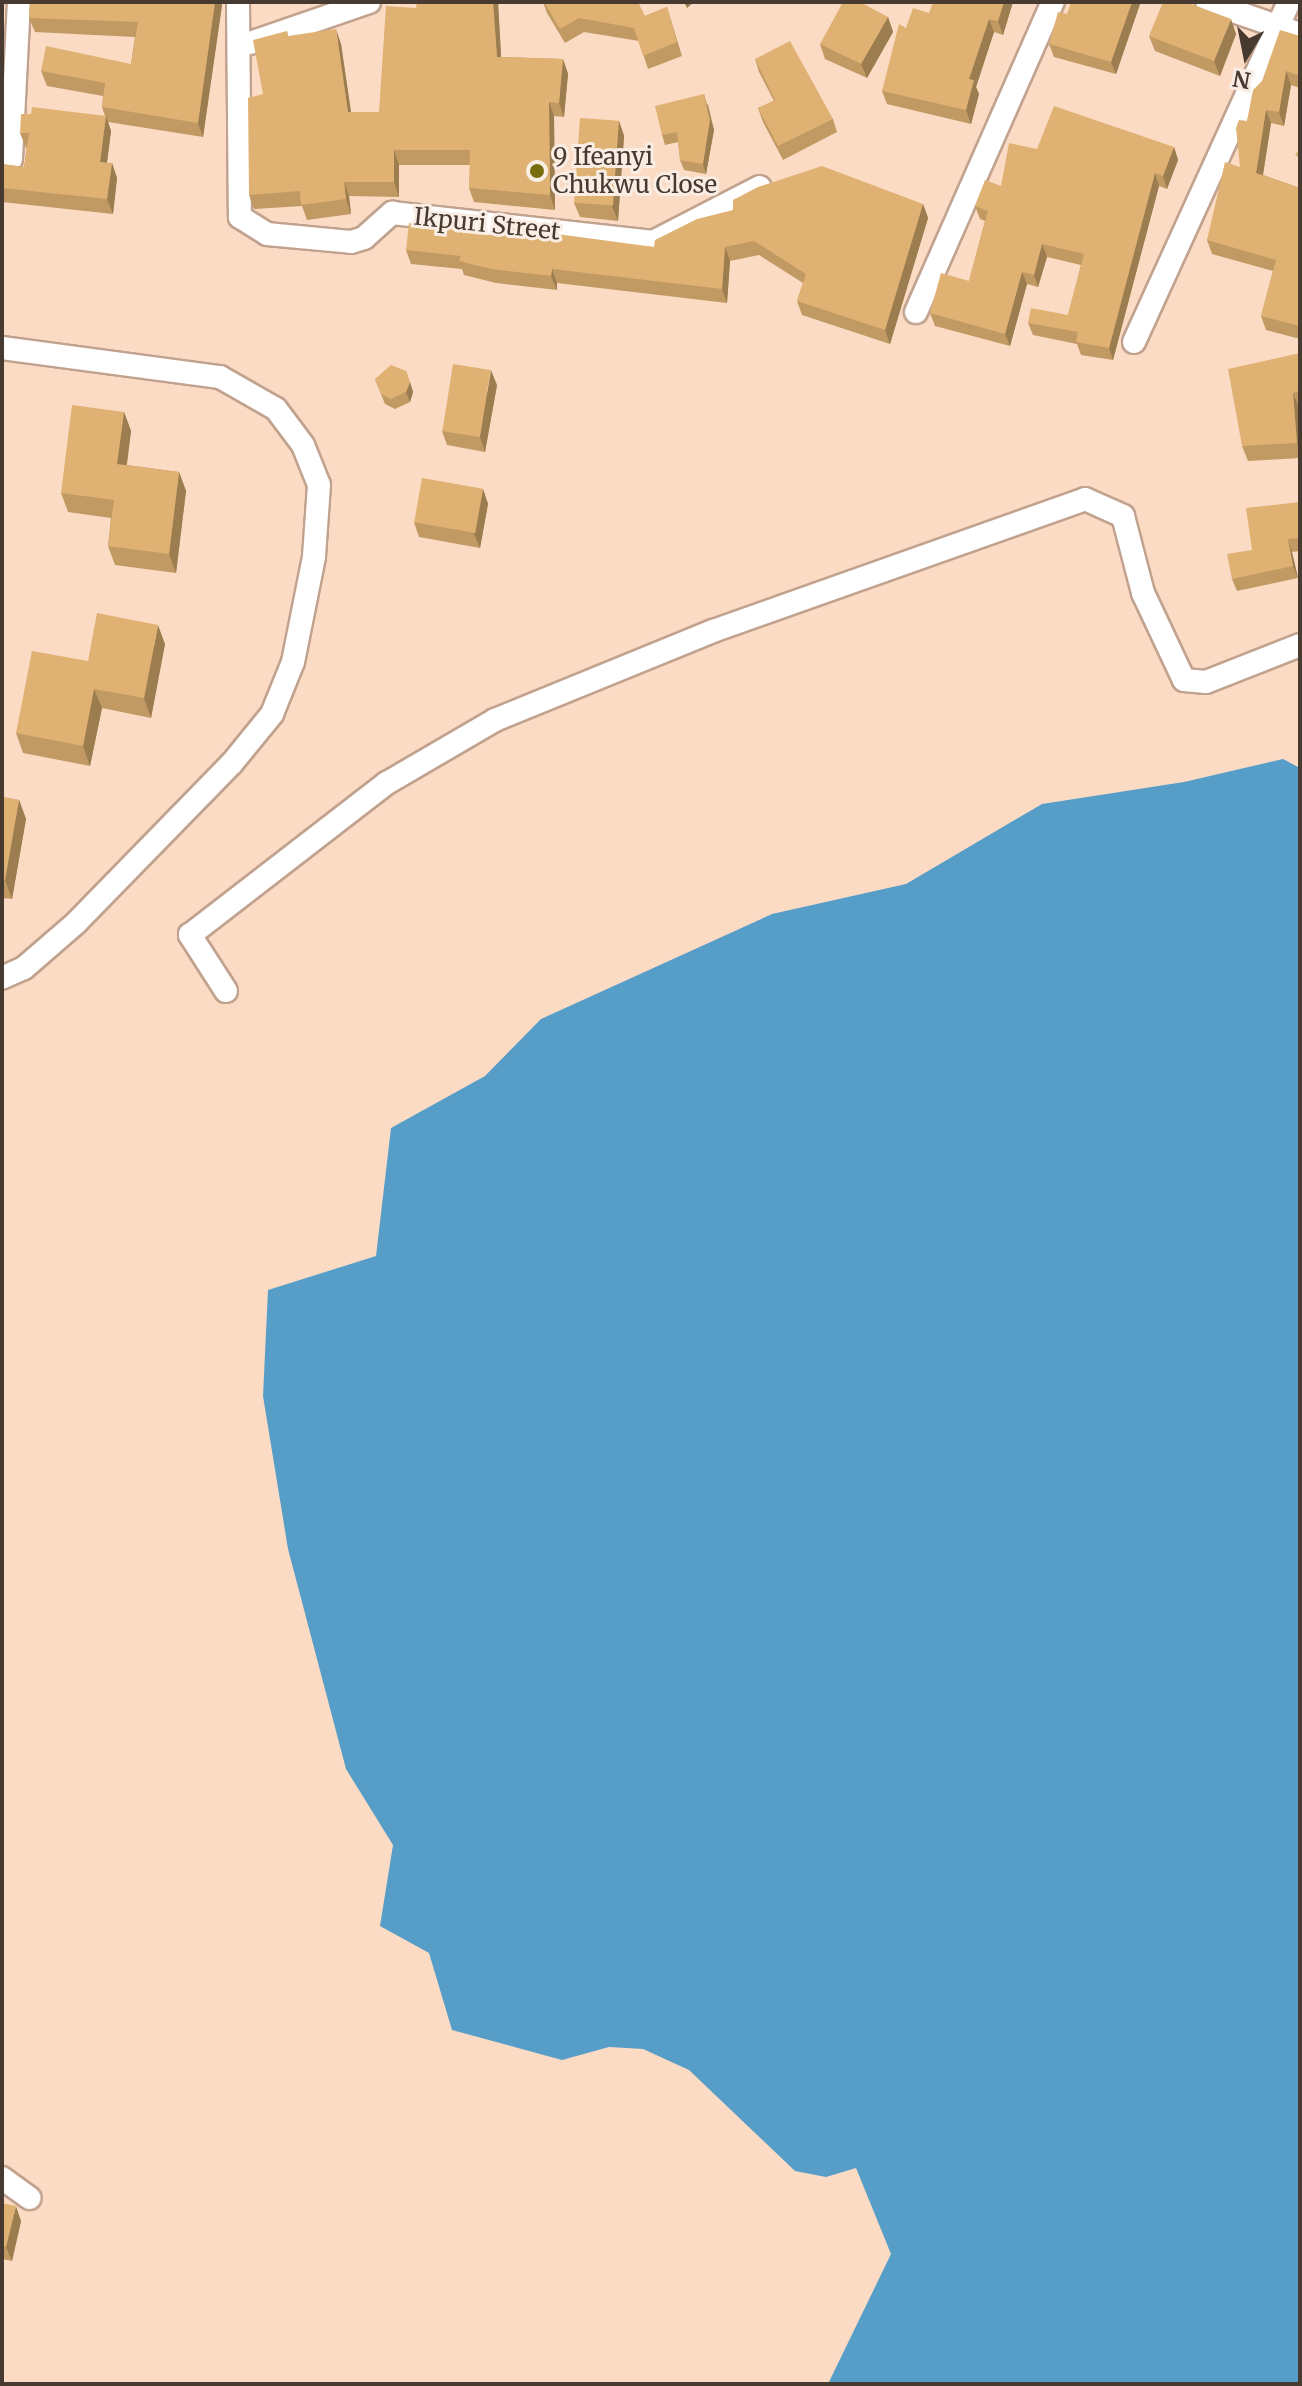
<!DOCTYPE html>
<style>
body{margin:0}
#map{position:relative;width:1302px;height:2386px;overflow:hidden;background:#fcdbc5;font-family:Merriweather,serif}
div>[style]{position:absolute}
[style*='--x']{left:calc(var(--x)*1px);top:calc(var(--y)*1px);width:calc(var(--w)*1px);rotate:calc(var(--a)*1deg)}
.water>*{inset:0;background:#569dc8}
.roads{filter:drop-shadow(2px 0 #c1a28e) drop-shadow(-2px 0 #c1a28e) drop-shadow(0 2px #c1a28e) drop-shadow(0 -2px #c1a28e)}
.minor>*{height:22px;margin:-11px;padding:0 11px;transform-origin:11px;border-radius:11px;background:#fff}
.wall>*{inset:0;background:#c09963}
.shaded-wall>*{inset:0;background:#9c7d50}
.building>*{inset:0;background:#dfb273;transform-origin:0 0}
.dots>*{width:22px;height:22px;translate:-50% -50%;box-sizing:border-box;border:4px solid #faede4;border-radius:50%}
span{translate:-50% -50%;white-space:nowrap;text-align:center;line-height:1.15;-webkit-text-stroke:6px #faede4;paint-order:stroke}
.poi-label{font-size:24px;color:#473a31}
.left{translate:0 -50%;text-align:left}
.street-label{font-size:24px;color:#473a31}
.frame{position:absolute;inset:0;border:4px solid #473a31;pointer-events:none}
.north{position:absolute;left:1206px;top:16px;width:80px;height:80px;-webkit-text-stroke:6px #faede4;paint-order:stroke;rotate:190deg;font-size:22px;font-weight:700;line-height:32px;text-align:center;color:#473a31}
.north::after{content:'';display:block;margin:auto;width:28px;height:36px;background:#473a31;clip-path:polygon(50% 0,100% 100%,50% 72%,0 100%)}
</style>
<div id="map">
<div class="water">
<div style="clip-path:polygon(1283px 759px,1300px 768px,1300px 2384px,828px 2384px,891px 2254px,856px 2168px,826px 2177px,795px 2171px,689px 2070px,643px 2049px,609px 2047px,562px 2060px,452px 2030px,429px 1953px,380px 1926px,393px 1845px,346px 1769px,288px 1549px,263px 1396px,268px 1290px,376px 1256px,391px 1128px,485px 1076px,541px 1019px,772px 914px,906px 884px,1042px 804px,1184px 782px)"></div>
</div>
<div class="roads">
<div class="minor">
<div style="--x:238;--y:2;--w:215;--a:89.5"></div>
<div style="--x:240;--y:217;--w:32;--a:32"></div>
<div style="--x:267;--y:234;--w:84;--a:5.4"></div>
<div style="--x:351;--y:242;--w:14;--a:-17"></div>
<div style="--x:364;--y:238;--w:38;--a:-42"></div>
<div style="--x:392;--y:213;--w:263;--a:6.3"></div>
<div style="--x:653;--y:242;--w:120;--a:-27.2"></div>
<div style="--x:1207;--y:2;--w:98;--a:19"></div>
<div style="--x:250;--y:43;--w:126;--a:-19"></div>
<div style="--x:11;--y:159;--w:157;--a:-87.1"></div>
<div style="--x:916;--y:312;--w:339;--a:-66.2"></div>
<div style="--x:1134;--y:342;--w:374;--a:-65.5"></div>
<div style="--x:2;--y:348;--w:220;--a:7.6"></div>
<div style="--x:220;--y:377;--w:64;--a:29.7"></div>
<div style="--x:276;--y:409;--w:45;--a:53.1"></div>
<div style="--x:303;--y:445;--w:43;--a:68.2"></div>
<div style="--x:319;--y:485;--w:72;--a:94"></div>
<div style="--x:314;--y:557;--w:107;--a:101.3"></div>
<div style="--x:293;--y:662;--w:56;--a:112"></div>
<div style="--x:272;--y:714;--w:63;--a:129.2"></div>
<div style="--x:232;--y:763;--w:223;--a:134.3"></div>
<div style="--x:76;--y:923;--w:69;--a:139.1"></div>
<div style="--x:24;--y:968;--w:24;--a:156"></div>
<div style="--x:226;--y:991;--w:67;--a:-122.7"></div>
<div style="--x:190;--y:935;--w:249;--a:-37.7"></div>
<div style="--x:387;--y:783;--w:125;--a:-30.3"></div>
<div style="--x:495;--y:720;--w:235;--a:-22.2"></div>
<div style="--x:713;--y:631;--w:395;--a:-19.5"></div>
<div style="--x:1085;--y:499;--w:42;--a:24.1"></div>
<div style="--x:1123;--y:516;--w:80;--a:75.4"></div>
<div style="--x:1143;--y:593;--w:96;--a:64.8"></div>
<div style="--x:1184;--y:680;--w:22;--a:5"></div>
<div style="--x:1206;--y:682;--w:101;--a:-21.5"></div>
<div style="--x:2;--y:2178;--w:34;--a:36"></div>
</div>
</div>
<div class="wall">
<div style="clip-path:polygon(30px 2px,221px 2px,222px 5px,203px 137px,108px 122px,111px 131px,107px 163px,112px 163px,117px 178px,113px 214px,2px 202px,2px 164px,24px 167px,27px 148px,26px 148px,20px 133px,105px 116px,102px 107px,103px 96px,47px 86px,41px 71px,131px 64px,135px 37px,35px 32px,29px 18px)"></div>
<div style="clip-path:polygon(498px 2px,501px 57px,563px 59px,568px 74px,564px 117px,554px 116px,555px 210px,474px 202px,469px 188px,470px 165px,399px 165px,399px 197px,349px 196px,351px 214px,307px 220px,302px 206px,254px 209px,249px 195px,263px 94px,287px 31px,288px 36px,341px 44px,351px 112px,379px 112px,416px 8px)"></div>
<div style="clip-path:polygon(543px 2px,645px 16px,667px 7px,682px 56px,648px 69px,639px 41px,584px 32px,565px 43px,547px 13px)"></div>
<div style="clip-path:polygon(1013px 2px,1003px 35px,994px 32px,976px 87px,979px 94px,971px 124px,887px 104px,882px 91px,906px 28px,929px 13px)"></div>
<div style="clip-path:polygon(1140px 4px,1116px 74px,1054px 57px,1049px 44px,1067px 14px)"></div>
<div style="clip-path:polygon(888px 17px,893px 32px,867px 78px,825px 59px,820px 44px)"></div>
<div style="clip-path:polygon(1236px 34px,1220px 76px,1155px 51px,1149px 36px)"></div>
<div style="clip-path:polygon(1300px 36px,1300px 88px,1291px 85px,1284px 126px,1271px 123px,1263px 175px,1300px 188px,1300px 339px,1266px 330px,1261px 316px,1273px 271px,1212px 254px,1207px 240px,1240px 167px,1247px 121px,1262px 81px)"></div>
<div style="clip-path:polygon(755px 59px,833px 119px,837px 132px,783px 160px,763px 122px,758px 108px,774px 101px,759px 72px)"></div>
<div style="clip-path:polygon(708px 104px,714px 130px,706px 174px,684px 170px,680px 160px,678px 142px,665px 145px,662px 135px)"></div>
<div style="clip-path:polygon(619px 121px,624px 136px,618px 221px,580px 217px,574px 203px)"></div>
<div style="clip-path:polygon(1174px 147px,1178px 160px,1167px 189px,1159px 186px,1113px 360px,1081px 355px,1077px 344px,1033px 335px,1028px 323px,1068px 315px,1081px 265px,1047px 257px,1038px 287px,1027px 284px,1010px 346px,935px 326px,930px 313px,969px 281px,985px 221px,980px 219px,975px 206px,1001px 186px,1037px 149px)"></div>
<div style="clip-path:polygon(923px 204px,928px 218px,890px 344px,802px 315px,797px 301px,803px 283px,759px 255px,730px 261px,727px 303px,557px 283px,557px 290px,496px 283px,464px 275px,462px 269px,411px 264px,406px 250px,503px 237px,654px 247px,733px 210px)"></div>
<div style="clip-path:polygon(1300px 353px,1300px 407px,1299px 408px,1300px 458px,1248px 461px,1242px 446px)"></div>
<div style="clip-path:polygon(406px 371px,413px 392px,410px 402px,395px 409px,385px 404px,375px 379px)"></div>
<div style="clip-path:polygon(497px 385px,485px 452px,447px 445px,442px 431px)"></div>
<div style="clip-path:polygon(124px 412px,131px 431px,127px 465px,179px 472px,186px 491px,176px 573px,115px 565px,108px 546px,111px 518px,68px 512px,61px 493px)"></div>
<div style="clip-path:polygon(483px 489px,488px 504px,480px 548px,419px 537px,414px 522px)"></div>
<div style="clip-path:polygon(1300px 502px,1300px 551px,1292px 552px,1298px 578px,1237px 591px,1232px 579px,1252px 550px)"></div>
<div style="clip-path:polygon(165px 644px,151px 718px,102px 708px,90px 766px,23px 753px,16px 733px,88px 661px)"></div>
<div style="clip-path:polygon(2px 797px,19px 800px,26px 819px,12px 899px,2px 898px)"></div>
<div style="clip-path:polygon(2px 2203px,21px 2221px,12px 2261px,2px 2259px)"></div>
</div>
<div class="shaded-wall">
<div style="clip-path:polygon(215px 2px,221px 2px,222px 5px,203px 137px,198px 123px)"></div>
<div style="clip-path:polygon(493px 2px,498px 2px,502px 72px,497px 57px)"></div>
<div style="clip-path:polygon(684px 2px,694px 2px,687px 8px)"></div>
<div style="clip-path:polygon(1004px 2px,1013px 2px,1003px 35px,998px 21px)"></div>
<div style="clip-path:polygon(1132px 2px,1139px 2px,1140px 4px,1116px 74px,1111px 62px)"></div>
<div style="clip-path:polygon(888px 17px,893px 32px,867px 78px,861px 64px)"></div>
<div style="clip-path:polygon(989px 19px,994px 32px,976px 87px,979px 94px,971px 124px,966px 110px,969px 79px)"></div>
<div style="clip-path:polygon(1231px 19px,1236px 34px,1220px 76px,1214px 61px)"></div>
<div style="clip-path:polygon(336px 29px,341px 44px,353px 126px,348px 112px)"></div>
<div style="clip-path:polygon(563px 59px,568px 74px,564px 117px,559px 103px)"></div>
<div style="clip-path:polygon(1286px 71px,1291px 85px,1284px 126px,1279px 112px)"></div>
<div style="clip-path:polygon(704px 94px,714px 130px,706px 174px,703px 164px)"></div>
<div style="clip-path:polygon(549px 102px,554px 116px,555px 210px,550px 195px)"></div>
<div style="clip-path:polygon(1266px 110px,1271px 123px,1261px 187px,1256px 173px)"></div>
<div style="clip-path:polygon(106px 116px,111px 131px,105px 177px,100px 162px)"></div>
<div style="clip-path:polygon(619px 121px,624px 136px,618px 221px,612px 206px)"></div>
<div style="clip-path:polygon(1174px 147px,1178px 160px,1167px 189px,1163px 176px)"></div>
<div style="clip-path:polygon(394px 150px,399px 165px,399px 197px,394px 182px)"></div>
<div style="clip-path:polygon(112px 163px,117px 178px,113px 214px,107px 199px)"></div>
<div style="clip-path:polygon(1155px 173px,1159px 186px,1113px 360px,1109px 348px)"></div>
<div style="clip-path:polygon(344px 182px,349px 196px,351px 214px,346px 199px)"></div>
<div style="clip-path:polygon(923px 204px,928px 218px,890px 344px,885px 330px)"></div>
<div style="clip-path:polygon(1042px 244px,1047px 257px,1038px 287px,1034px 275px)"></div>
<div style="clip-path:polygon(725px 247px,730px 261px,727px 303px,722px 289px)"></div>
<div style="clip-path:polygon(552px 269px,557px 283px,557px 290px,551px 276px)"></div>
<div style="clip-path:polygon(1022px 272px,1027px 284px,1010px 346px,1005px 334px)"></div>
<div style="clip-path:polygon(491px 370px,497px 385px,485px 452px,480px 437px)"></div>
<div style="clip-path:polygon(410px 382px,413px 392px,410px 402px,406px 392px)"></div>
<div style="clip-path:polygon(1293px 393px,1299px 408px,1300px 452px,1297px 443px)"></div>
<div style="clip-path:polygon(124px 412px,131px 431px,124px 483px,117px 464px)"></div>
<div style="clip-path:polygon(179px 472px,186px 491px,176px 573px,169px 554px)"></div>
<div style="clip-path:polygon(483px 489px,488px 504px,480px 548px,474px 534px)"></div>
<div style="clip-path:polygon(1288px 539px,1292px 552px,1298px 578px,1293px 566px)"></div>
<div style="clip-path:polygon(158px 625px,165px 644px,151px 718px,144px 698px)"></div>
<div style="clip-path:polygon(94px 689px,102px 708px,90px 766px,83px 746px)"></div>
<div style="clip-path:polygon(19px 800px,26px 819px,12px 899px,5px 880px)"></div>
<div style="clip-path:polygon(16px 2206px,21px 2221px,12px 2261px,6px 2247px)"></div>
</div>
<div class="building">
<div style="clip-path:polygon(30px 2px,215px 2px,198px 123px,102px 107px,105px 83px,41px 71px,46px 46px,131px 64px,138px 22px,29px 18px)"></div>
<div style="clip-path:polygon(417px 2px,493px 2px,497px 57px,563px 59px,559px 103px,549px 102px,550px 195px,469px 188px,470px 150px,394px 150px,394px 182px,344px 182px,346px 199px,301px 205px,300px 191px,249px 195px,248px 98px,263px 94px,253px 40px,287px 31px,288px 36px,336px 29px,348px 112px,379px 112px,386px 6px,416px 8px)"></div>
<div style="clip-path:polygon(544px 2px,638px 2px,645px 16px,667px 7px,677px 42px,643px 56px,634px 28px,579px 18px,560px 29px)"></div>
<div style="clip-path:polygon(843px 2px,860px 2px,888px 17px,861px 64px,820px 44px)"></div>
<div style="clip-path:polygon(933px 2px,1004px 2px,998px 21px,989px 19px,969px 79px,974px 80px,966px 110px,882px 91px,899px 24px,906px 28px,913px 8px,929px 13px)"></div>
<div style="clip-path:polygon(1071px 2px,1132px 2px,1111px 62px,1049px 44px,1058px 12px,1067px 14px)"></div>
<div style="clip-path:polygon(1163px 2px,1186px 2px,1231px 19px,1214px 61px,1149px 36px)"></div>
<div style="clip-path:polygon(1280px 30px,1300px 36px,1300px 76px,1286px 71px,1279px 112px,1266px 110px,1256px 173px,1300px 188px,1300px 326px,1261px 316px,1276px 260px,1207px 240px,1225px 162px,1240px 167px,1236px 128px,1239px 120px,1247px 121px,1253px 90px,1262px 81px)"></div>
<div style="clip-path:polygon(790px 41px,833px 119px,778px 146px,758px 108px,775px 100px,755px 59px)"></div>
<div style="clip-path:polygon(704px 94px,710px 120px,703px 164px,680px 160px,677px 132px,662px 135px,655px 106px)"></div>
<div style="clip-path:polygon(1054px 106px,1174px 147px,1163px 176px,1155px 173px,1109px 348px,1076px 342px,1078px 332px,1028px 323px,1031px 308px,1068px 315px,1084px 254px,1042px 244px,1034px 275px,1022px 272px,1005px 334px,930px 313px,941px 273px,969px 281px,988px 211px,975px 206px,985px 180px,1001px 186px,1009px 143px,1037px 149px)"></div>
<div style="clip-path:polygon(32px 107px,106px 116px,100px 162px,112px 163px,107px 199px,2px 188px,2px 164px,24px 167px,29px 133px,20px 133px,21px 114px,31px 114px)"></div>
<div style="left:580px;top:118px;width:39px;height:85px;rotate:4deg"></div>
<div style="clip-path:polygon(1300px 148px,1300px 158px,1295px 155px)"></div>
<div style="clip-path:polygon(822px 166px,923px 204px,885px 330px,797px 301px,806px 274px,754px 241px,725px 247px,722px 289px,552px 269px,551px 276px,491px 269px,459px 261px,461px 256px,406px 250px,409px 223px,503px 237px,505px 227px,654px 247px,655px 240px,697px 219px,733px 210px,733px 200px,758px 187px)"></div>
<div style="clip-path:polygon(1300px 353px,1300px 391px,1293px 393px,1297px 443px,1242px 446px,1228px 369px)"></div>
<div style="left:453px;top:364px;width:38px;height:68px;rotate:9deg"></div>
<div style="clip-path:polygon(391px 365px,406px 371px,410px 382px,406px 392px,391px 399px,381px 394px,375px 379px)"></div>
<div style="clip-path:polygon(72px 405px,124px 412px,117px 464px,179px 472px,169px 554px,108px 546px,114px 500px,61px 493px)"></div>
<div style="left:422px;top:478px;width:62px;height:45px;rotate:10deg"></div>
<div style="clip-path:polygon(1300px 502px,1300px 538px,1288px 539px,1293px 566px,1232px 579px,1227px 554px,1252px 550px,1246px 508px)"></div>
<div style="clip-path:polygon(97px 613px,158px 625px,144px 698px,94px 689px,83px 746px,16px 733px,32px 651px,88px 661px)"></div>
<div style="clip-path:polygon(2px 797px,19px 800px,5px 880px,2px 880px)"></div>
<div style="clip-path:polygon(2px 2203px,16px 2206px,6px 2247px,2px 2246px)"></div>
</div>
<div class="dots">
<div style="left:537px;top:171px;background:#786e0d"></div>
</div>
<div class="poi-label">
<span class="left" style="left:553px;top:171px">9 Ifeanyi<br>Chukwu Close</span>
</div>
<div class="street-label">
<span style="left:487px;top:224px;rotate:6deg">Ikpuri Street</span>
</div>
<div class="frame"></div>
<div class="north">N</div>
</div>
